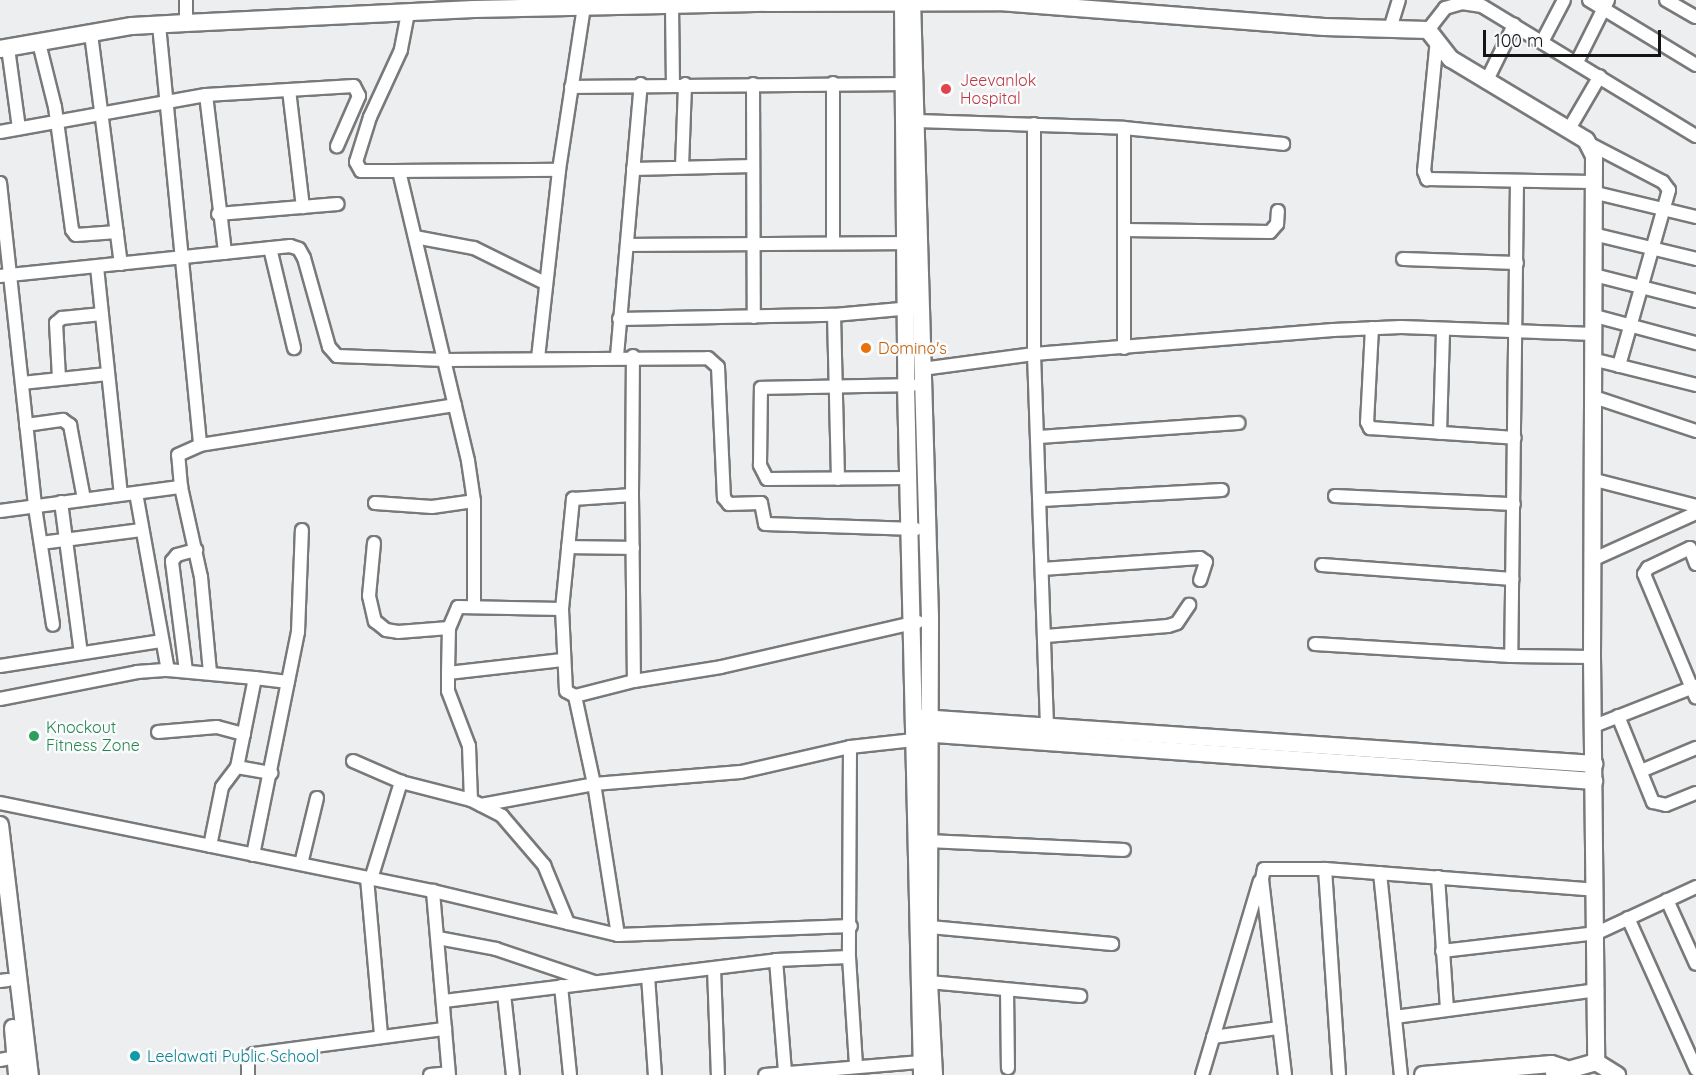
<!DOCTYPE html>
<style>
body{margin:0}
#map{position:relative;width:1696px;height:1075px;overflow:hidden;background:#eceeef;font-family:Quicksand,sans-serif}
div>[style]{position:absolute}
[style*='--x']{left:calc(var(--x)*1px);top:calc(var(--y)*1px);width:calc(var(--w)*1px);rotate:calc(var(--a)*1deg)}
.roads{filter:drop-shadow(2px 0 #78797a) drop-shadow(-2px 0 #78797a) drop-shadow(0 2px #78797a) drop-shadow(0 -2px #78797a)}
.street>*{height:12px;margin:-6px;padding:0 6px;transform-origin:6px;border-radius:6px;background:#fff}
.secondary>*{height:16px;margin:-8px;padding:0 8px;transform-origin:8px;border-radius:8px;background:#fff}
.dots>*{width:16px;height:16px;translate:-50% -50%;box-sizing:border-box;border:3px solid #fafbfc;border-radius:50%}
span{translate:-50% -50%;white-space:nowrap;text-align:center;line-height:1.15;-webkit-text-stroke:5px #fafbfc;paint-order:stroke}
.health-label{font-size:16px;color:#be3a42}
.left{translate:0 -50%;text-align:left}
.food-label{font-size:16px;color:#c56008}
.leisure-label{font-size:16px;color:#27864d}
.culture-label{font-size:16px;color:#0d838f}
.scale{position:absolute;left:1483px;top:30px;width:178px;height:27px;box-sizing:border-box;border:3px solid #131414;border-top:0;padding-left:8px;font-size:18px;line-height:21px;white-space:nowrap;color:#131414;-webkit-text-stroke:4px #fafbfc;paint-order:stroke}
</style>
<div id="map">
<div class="roads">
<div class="street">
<div style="--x:186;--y:0;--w:23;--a:90"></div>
<div style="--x:1589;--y:0;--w:125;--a:31.3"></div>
<div style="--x:1666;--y:0;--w:34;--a:30"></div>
<div style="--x:672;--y:5;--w:79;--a:89.3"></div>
<div style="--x:408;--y:13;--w:38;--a:101"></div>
<div style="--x:401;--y:50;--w:74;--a:114.8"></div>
<div style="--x:370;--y:117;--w:47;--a:107.3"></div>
<div style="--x:356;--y:162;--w:10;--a:61"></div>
<div style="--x:361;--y:171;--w:38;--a:0"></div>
<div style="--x:399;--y:171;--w:298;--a:76.6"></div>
<div style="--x:468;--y:461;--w:40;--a:81.5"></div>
<div style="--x:474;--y:501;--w:103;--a:90"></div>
<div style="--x:159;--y:25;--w:422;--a:84.4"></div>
<div style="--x:1390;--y:29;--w:30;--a:-73"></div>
<div style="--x:1428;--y:30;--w:28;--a:-52"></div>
<div style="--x:1445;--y:8;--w:18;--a:-16"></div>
<div style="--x:1462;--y:3;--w:20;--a:9"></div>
<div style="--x:1482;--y:6;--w:250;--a:31.3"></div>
<div style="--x:91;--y:34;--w:232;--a:82.6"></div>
<div style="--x:1437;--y:39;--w:133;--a:95.6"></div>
<div style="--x:1424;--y:171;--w:9;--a:69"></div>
<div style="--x:1427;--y:179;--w:165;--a:1"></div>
<div style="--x:1542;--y:42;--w:47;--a:-62.4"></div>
<div style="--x:39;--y:43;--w:66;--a:76"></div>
<div style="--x:55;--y:107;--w:124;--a:82.1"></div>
<div style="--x:72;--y:230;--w:6;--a:51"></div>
<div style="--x:76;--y:235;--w:41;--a:-4.2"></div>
<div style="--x:8;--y:48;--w:81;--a:82.2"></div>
<div style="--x:1577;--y:62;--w:69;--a:-63.4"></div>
<div style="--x:1486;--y:82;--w:64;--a:-63.8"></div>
<div style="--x:833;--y:83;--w:160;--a:90"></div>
<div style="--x:753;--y:84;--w:233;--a:89.8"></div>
<div style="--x:571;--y:87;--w:332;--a:-0.5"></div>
<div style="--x:289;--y:90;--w:118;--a:83.2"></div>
<div style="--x:206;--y:95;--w:159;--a:83.1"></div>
<div style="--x:917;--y:121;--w:207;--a:1.9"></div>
<div style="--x:1124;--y:128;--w:160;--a:5.7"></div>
<div style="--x:1034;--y:124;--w:230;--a:90"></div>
<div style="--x:1034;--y:354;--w:372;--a:88"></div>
<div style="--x:1124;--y:128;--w:220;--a:90"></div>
<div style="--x:1569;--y:129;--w:61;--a:-59.7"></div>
<div style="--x:0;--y:132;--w:209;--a:-10.2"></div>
<div style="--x:206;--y:95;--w:148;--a:-3.5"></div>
<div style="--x:354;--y:86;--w:11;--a:63"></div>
<div style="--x:359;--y:96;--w:55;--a:113.7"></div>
<div style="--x:1590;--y:144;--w:82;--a:27.5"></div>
<div style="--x:1663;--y:182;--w:10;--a:53"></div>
<div style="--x:1669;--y:190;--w:183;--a:105.9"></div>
<div style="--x:682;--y:167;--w:83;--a:-87.9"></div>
<div style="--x:633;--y:169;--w:120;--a:-1.4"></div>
<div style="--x:399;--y:171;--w:160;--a:-0.4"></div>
<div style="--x:559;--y:170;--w:165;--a:-81.3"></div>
<div style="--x:1517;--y:182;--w:474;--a:90.7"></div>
<div style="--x:1511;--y:656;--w:81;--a:0.7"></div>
<div style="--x:0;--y:183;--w:326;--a:83.8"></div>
<div style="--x:35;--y:507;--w:119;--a:81.3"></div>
<div style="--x:1592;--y:192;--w:107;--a:13.5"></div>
<div style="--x:218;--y:214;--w:120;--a:-4.8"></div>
<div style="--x:1125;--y:230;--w:145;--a:0.8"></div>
<div style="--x:1270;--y:232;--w:11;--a:-49"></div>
<div style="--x:1277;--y:224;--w:13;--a:-86"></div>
<div style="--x:1593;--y:234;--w:106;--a:13.6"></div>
<div style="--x:415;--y:237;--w:60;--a:10.6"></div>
<div style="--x:474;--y:248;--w:79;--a:26.2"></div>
<div style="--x:627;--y:245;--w:284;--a:-0.4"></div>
<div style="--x:270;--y:248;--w:103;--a:76.5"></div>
<div style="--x:1403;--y:259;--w:114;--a:2"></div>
<div style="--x:97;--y:267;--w:228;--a:84"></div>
<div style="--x:1594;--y:275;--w:105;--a:14.3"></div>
<div style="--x:0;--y:276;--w:292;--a:-5.9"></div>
<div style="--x:290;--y:246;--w:9;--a:18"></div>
<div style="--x:299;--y:249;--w:10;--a:61"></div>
<div style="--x:304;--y:258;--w:92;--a:74.3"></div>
<div style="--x:329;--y:347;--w:12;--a:48"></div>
<div style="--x:337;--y:356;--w:108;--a:2.1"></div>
<div style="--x:445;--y:360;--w:263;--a:-0.4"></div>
<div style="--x:708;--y:358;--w:13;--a:42"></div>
<div style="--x:718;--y:367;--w:131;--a:87.4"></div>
<div style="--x:724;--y:498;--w:8;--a:50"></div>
<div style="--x:729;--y:504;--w:32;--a:-2"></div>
<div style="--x:761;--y:503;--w:21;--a:79"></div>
<div style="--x:765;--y:524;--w:151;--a:1.9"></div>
<div style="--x:834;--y:315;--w:164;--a:88.6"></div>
<div style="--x:1595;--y:316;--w:105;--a:15"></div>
<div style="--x:619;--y:319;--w:215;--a:-1.1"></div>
<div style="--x:834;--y:315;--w:78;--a:-5.1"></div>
<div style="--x:1372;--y:328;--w:94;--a:93"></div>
<div style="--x:1367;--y:422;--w:7;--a:63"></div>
<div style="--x:1370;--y:428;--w:145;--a:3.9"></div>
<div style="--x:617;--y:356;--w:273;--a:-85"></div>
<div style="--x:538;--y:358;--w:189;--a:-83.6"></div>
<div style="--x:1596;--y:360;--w:103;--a:14"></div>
<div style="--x:922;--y:369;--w:113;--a:-7.6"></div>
<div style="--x:1034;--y:354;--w:300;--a:-4.6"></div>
<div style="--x:1333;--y:330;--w:68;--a:-2.5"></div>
<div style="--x:1401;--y:327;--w:194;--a:2.1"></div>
<div style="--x:59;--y:378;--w:55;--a:-93.1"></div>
<div style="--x:56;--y:323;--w:8;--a:-40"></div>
<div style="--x:62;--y:318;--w:40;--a:-5.7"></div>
<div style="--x:22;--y:383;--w:86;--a:-6"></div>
<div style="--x:1594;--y:397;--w:108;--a:18.4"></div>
<div style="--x:26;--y:425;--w:37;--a:-8"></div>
<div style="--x:63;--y:420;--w:9;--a:36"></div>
<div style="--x:70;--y:425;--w:75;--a:79.3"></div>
<div style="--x:1440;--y:433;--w:104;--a:-88.3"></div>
<div style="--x:1038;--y:437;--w:201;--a:-4"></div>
<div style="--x:908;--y:478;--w:141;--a:179.6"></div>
<div style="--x:767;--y:479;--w:16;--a:-117"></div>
<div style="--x:760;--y:465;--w:77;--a:-89.3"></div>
<div style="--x:761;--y:388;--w:151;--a:-1.1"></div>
<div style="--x:1595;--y:480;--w:104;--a:14.4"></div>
<div style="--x:181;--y:487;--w:92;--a:77.5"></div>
<div style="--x:201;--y:577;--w:96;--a:84.6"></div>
<div style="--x:136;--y:493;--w:180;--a:79.8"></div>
<div style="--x:632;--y:495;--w:186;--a:89.4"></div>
<div style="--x:634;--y:681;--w:88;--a:-9.1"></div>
<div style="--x:721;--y:667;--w:202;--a:-12.9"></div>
<div style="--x:1335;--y:496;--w:179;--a:2.6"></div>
<div style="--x:1042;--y:500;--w:180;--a:-3.2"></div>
<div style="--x:61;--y:502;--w:152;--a:82.5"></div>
<div style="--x:375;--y:503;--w:57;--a:4"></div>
<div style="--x:432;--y:507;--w:42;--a:-8.1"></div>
<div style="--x:0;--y:511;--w:183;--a:-7.6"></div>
<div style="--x:181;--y:487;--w:32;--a:-95"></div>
<div style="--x:178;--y:455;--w:24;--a:-24"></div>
<div style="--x:200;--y:445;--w:258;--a:-8.9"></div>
<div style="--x:41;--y:543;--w:101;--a:-7.4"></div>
<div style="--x:374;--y:543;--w:53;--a:95.4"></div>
<div style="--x:369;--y:596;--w:26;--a:77"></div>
<div style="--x:375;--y:621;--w:14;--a:39"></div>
<div style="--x:386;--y:630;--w:12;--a:9"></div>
<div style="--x:398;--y:632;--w:51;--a:-4.5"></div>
<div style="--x:568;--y:547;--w:65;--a:0.9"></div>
<div style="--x:1594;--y:559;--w:112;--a:-24.3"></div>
<div style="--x:1696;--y:564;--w:17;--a:-111"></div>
<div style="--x:1690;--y:548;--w:47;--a:154.5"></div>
<div style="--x:1648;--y:568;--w:7;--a:124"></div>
<div style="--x:1644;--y:574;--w:134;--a:67.2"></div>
<div style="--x:1322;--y:565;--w:191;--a:4.2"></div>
<div style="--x:1042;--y:569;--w:158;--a:-4"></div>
<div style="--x:1200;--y:558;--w:7;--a:34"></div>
<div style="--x:1206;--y:562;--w:19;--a:108"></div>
<div style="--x:562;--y:609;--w:104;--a:-178.9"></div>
<div style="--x:458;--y:607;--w:23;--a:113"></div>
<div style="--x:449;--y:628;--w:45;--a:91.3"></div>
<div style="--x:448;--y:673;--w:115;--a:-6.5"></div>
<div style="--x:1046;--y:636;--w:122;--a:-4.7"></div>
<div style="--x:1168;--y:626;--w:9;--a:-18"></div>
<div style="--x:1177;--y:623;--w:22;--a:-56"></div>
<div style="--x:1315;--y:644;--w:196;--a:3.5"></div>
<div style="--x:0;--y:666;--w:164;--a:-8.8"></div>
<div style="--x:186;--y:671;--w:111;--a:-97.3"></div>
<div style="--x:172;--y:561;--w:8;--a:-50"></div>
<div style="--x:177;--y:555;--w:20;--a:-15"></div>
<div style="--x:448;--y:673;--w:18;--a:90"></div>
<div style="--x:448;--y:691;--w:59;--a:69.1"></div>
<div style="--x:469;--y:746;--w:54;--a:87.9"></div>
<div style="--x:255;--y:678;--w:33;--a:7"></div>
<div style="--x:575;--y:696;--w:61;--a:-14.3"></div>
<div style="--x:0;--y:699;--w:140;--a:-11.1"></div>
<div style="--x:137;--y:672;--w:31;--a:-4"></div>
<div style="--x:168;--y:670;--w:87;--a:5.3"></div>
<div style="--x:255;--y:678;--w:91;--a:101.4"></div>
<div style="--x:237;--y:767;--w:25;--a:127"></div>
<div style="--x:222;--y:787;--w:60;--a:101.5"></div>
<div style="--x:1618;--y:716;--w:93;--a:67.9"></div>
<div style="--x:1653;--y:802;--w:13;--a:13"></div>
<div style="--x:1666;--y:805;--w:32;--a:-22"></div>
<div style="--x:1594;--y:726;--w:110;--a:-21.4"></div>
<div style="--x:158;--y:732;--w:59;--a:-4.8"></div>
<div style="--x:217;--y:727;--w:28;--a:15"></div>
<div style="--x:850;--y:747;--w:210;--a:90.3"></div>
<div style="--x:849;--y:957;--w:108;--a:86.3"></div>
<div style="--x:353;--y:761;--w:52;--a:23.6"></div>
<div style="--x:401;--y:782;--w:72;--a:14.4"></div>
<div style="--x:471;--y:800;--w:35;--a:27"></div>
<div style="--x:502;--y:816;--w:65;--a:49.4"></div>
<div style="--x:544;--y:865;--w:63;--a:67.5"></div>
<div style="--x:237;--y:767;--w:35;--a:10"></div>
<div style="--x:1641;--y:771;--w:60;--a:-22.7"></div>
<div style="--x:0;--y:803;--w:442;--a:11.5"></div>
<div style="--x:481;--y:805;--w:115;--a:-10.5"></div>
<div style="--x:594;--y:784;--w:147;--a:-4.7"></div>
<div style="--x:741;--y:772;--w:112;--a:-12.9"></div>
<div style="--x:850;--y:747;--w:64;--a:-6.2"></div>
<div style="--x:928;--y:841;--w:196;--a:2.6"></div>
<div style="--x:253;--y:855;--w:227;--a:-78.6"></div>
<div style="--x:298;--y:632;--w:102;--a:-87.8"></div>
<div style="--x:301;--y:864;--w:68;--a:-76.4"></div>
<div style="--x:1325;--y:869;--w:206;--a:86.1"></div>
<div style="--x:1380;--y:873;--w:203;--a:84.1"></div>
<div style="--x:1438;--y:877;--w:132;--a:86.1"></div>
<div style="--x:367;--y:878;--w:159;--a:84.9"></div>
<div style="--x:371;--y:879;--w:102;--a:-72.8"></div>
<div style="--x:1667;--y:900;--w:70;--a:65.6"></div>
<div style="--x:1628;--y:918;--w:166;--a:65.8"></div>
<div style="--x:930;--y:927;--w:183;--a:5.3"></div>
<div style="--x:618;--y:935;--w:153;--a:-99"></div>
<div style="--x:594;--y:784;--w:90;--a:-102.2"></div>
<div style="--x:575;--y:696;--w:10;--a:-151"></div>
<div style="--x:566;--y:691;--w:82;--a:-92.8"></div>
<div style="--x:562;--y:609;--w:111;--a:-84.3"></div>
<div style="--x:573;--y:499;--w:59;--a:-3.9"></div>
<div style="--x:632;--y:495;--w:139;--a:-89.6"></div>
<div style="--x:438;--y:938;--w:59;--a:10.7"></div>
<div style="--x:496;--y:949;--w:103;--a:18.6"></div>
<div style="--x:1442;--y:951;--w:156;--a:-6.6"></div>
<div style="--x:1597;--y:933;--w:109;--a:-24.9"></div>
<div style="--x:776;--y:960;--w:112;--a:85.4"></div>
<div style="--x:714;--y:968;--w:107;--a:87.9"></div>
<div style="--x:648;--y:976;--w:99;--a:86"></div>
<div style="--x:0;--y:981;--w:8;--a:-7"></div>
<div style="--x:929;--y:982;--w:152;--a:5.3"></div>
<div style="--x:561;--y:986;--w:89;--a:84.2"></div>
<div style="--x:1007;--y:990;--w:78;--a:89.3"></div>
<div style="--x:504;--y:994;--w:81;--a:83.7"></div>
<div style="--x:444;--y:1001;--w:335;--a:-7"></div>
<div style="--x:776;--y:960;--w:73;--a:-2.4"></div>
<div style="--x:1395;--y:1017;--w:204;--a:-7.6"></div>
<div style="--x:1213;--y:1037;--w:67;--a:-7.8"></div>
<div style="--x:0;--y:1060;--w:15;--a:-11"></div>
<div style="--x:248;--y:1075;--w:17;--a:-90"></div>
<div style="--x:248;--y:1058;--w:7;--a:-34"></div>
<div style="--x:254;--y:1054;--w:193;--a:-7.5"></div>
<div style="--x:430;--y:1075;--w:18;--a:-6"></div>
<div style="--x:449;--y:1075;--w:185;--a:-95"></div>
<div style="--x:433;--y:891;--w:190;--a:13.4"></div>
<div style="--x:618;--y:935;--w:233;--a:-2.2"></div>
<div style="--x:765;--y:1075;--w:157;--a:-4.8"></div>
<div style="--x:1202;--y:1075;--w:202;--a:-73.4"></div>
<div style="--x:1285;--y:1075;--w:197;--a:-96.7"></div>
<div style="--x:1262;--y:879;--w:10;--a:-79"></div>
<div style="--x:1264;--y:869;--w:61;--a:0"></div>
<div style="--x:1325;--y:869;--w:271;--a:4.4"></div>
</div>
<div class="secondary">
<div style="--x:912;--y:0;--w:618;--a:88.33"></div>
<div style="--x:930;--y:618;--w:364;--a:90.2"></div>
<div style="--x:929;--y:982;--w:93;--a:86.9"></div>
<div style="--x:903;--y:5;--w:380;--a:89.5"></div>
<div style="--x:906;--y:385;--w:690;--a:88.67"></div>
<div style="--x:0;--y:49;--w:134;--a:-9.9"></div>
<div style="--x:132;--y:26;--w:54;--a:-3.2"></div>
<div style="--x:186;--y:23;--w:288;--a:-2.8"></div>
<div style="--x:474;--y:9;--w:293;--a:-1.2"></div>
<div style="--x:767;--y:3;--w:232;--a:-0.2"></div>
<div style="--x:999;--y:2;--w:326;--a:4.4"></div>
<div style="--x:1324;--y:27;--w:104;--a:1.7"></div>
<div style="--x:1428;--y:30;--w:37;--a:52"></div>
<div style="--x:1451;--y:59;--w:157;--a:31"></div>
<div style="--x:1586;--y:140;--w:18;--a:63"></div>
<div style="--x:1594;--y:156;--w:501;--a:90.23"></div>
<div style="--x:1592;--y:657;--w:405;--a:89.4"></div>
<div style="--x:921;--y:718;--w:675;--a:3.91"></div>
<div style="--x:921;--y:733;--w:675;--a:4.08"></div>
<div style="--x:0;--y:825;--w:252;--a:83.2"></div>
<div style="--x:13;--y:1028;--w:47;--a:85.1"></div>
<div style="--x:1554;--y:1074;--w:44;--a:-15.9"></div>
<div style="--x:1596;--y:1062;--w:25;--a:32"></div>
<div style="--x:1423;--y:1075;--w:129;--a:-4.9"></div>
<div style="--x:1552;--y:1064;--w:13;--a:18"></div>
</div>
</div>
<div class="dots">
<div style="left:946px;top:89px;background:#e0444e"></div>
<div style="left:866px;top:348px;background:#e8710a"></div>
<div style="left:34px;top:736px;background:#2e9e5b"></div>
<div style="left:135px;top:1056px;background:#0f9aa8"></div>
</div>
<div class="health-label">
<span class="left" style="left:960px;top:89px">Jeevanlok<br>Hospital</span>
</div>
<div class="food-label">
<span class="left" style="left:878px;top:348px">Domino's</span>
</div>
<div class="leisure-label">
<span class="left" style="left:46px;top:736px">Knockout<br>Fitness Zone</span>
</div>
<div class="culture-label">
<span class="left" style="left:147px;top:1056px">Leelawati Public School</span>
</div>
<div class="scale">100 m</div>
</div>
